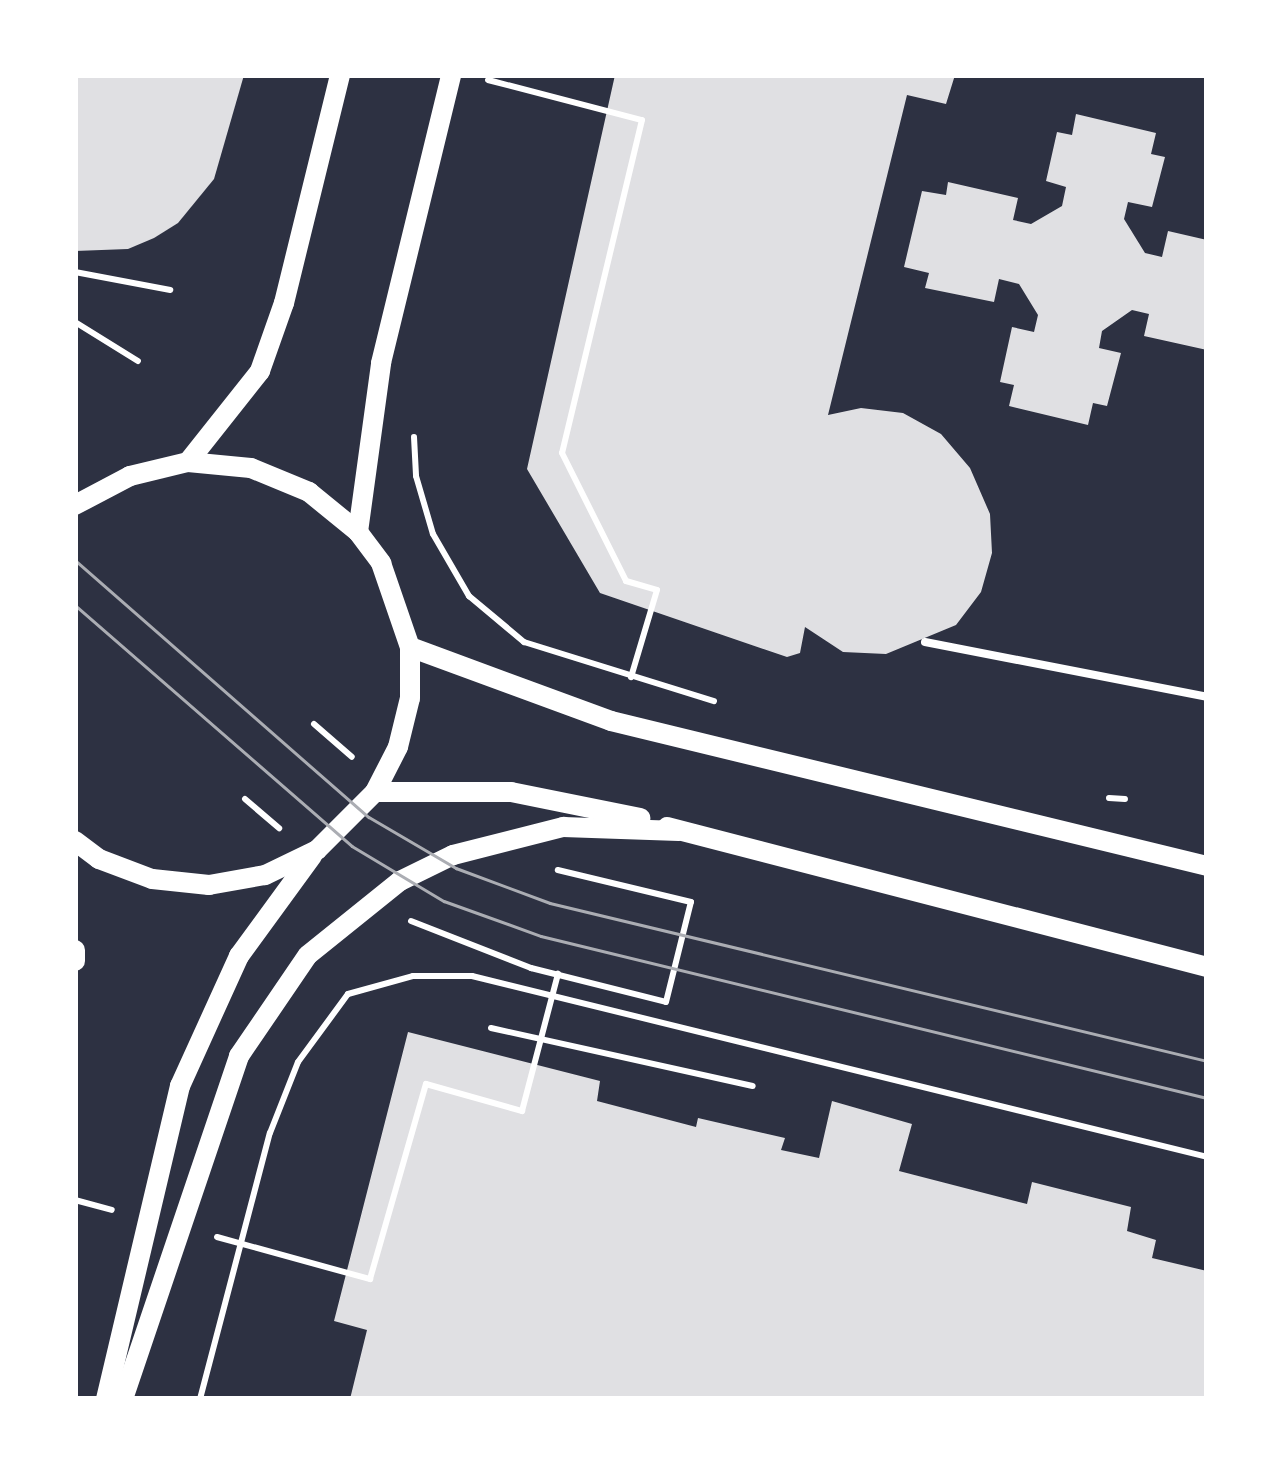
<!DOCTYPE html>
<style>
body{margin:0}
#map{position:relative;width:1282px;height:1474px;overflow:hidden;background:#2d3142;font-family:"Alegreya Sans",sans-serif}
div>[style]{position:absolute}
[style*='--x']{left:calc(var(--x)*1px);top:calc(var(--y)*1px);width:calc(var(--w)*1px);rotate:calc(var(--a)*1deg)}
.building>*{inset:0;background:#e0e0e3}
.path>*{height:6px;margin:-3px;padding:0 3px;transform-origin:3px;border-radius:3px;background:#fff}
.service>*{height:8px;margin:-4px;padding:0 4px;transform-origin:4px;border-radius:4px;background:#fff}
.secondary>*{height:20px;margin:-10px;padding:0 10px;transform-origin:10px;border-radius:10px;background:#fff}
.tram>*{height:2.5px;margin:-1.25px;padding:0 1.25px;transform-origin:1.25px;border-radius:1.25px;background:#abadb3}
span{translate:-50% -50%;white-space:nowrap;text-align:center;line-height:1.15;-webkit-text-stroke:8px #fff;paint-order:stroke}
.frame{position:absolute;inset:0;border:78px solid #fff;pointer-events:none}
</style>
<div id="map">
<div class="building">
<div style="clip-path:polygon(75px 75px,244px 75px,214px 179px,178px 223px,154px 238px,128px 249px,75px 251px)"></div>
<div style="clip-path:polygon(615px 75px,955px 75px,946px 104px,907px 95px,828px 415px,861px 408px,903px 413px,941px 434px,970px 468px,990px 514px,992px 553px,981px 592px,956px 625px,886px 654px,843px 652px,805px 627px,800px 653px,787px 657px,600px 593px,527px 469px)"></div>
<div style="clip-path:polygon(1076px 114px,1156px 133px,1151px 154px,1165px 157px,1152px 207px,1128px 202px,1124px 219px,1145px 253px,1162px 257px,1168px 231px,1207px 240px,1207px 350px,1144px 336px,1149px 314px,1132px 310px,1102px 331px,1099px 348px,1121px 353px,1107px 406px,1093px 403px,1088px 425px,1009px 406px,1014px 385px,1000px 382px,1012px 327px,1034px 332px,1038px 315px,1019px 284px,999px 279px,994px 302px,925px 288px,929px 273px,904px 267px,922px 191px,946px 195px,948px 182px,1018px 198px,1013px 220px,1031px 224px,1062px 206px,1066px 187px,1046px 181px,1057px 132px,1072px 135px)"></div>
<div style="clip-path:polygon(408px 1032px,600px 1081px,597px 1101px,696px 1127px,698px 1118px,785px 1138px,781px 1150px,819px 1158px,832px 1101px,912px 1124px,899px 1171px,1027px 1204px,1032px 1182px,1131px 1207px,1127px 1231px,1156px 1240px,1152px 1258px,1207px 1271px,1207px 1399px,350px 1399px,367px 1330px,334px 1321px)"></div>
</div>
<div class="path">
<div style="--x:488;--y:80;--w:159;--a:14.6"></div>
<div style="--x:642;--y:120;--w:342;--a:103.5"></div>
<div style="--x:562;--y:453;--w:143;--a:63.4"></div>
<div style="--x:626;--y:581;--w:32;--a:16"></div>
<div style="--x:657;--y:590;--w:91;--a:106.6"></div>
<div style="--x:75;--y:272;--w:97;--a:10.7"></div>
<div style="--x:75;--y:322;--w:74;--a:31.8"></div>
<div style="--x:414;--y:437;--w:39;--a:87"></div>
<div style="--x:416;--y:476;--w:60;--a:73.7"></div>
<div style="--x:433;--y:534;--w:72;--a:59.9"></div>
<div style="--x:469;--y:596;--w:72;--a:39.9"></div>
<div style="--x:524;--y:642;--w:199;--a:17.3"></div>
<div style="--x:314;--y:724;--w:50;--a:41"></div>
<div style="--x:1109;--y:798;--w:16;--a:4"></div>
<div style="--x:245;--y:799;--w:45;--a:40.5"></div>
<div style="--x:411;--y:921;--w:129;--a:21.4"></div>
<div style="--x:531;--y:968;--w:139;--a:14.1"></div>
<div style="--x:666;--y:1002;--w:103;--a:-76"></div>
<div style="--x:691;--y:902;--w:137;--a:-166.5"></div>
<div style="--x:491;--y:1028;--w:268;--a:12.5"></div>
<div style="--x:75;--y:1200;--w:38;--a:15"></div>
<div style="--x:217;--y:1237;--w:159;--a:15.4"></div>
<div style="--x:370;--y:1279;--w:203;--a:-74"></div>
<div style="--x:426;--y:1084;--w:100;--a:15.7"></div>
<div style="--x:522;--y:1111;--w:142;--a:-75.3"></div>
<div style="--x:200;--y:1399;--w:275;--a:-75.3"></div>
<div style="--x:270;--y:1133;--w:76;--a:-68.5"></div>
<div style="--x:298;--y:1062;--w:84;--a:-53.7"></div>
<div style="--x:348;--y:994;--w:67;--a:-15.5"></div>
<div style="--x:413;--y:976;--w:59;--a:0"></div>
<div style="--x:472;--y:976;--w:757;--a:13.83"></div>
</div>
<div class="service">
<div style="--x:925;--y:642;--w:287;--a:11"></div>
</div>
<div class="secondary">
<div style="--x:188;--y:462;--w:116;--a:-51.6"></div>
<div style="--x:260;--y:371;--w:72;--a:-70.6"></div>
<div style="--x:284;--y:303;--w:235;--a:-76.2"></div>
<div style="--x:75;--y:505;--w:62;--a:-27.8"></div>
<div style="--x:130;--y:476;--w:60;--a:-13.6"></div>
<div style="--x:188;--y:462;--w:63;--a:5.4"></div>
<div style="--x:251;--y:468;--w:63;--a:22.5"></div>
<div style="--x:309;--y:492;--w:63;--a:39.2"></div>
<div style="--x:358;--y:532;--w:39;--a:53"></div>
<div style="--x:381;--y:563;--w:89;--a:71"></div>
<div style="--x:410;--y:647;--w:51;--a:90"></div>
<div style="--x:410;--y:698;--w:50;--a:103.8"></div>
<div style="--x:398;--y:747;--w:51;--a:117.1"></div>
<div style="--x:375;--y:792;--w:82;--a:135"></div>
<div style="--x:317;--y:850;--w:58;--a:154.3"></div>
<div style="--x:265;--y:875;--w:57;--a:169.9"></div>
<div style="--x:209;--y:885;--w:57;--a:-174"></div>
<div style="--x:152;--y:879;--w:57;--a:-159.3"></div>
<div style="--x:99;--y:859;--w:30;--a:-143"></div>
<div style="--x:358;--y:532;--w:171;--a:-82.2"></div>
<div style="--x:381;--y:363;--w:296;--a:-76.3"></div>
<div style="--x:410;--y:647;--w:214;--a:20.2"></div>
<div style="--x:611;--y:721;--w:613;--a:13.67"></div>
<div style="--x:375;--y:792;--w:136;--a:0"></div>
<div style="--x:511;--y:792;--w:132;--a:11.4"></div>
<div style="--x:667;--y:827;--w:558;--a:14.53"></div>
<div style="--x:75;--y:950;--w:11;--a:90"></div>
<div style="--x:106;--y:1399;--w:322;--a:-76.7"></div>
<div style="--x:180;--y:1086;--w:143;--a:-65.6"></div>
<div style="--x:239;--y:956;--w:124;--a:-53.9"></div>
<div style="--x:123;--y:1399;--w:362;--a:-71.3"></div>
<div style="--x:239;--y:1056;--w:122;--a:-55.7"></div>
<div style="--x:308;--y:955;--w:118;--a:-38.8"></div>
<div style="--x:400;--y:881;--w:59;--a:-26.1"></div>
<div style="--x:453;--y:855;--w:114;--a:-14.3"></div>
<div style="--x:563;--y:827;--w:116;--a:2"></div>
</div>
<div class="tram">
<div style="--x:75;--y:560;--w:390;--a:41.2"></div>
<div style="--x:369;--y:817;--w:101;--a:30.4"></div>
<div style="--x:456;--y:868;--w:100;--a:20.4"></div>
<div style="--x:550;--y:903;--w:676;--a:13.52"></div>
<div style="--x:75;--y:605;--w:367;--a:41"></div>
<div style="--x:352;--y:846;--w:107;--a:30.9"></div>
<div style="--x:444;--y:901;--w:103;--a:19.8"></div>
<div style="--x:541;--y:936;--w:685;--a:13.67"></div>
</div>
<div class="frame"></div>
</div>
